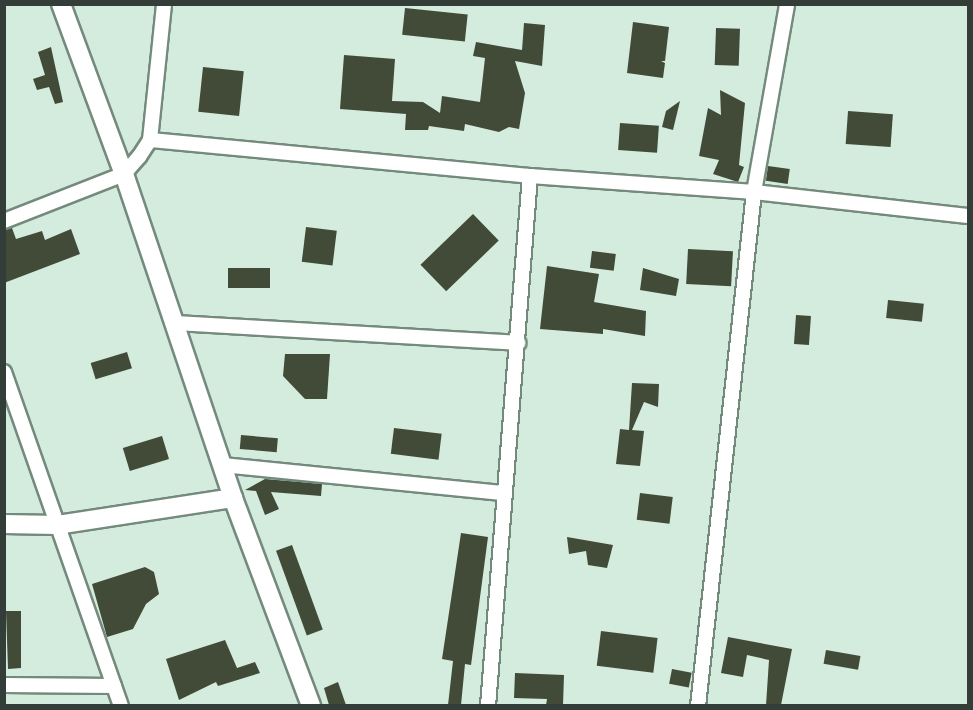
<!DOCTYPE html>
<style>
body{margin:0}
#map{position:relative;width:973px;height:710px;overflow:hidden;background:#d4ecdd;font-family:"Archivo Narrow",sans-serif}
div>[style]{position:absolute}
[style*='--x']{left:calc(var(--x)*1px);top:calc(var(--y)*1px);width:calc(var(--w)*1px);rotate:calc(var(--a)*1deg)}
.building>*{inset:0;background:#424b38;transform-origin:0 0}
.roads{filter:drop-shadow(2px 0 #748a7d) drop-shadow(-2px 0 #748a7d) drop-shadow(0 2px #748a7d) drop-shadow(0 -2px #748a7d)}
.street>*{height:14px;margin:-7px;padding:0 7px;transform-origin:7px;border-radius:7px;background:#fff}
.secondary>*{height:18px;margin:-9px;padding:0 9px;transform-origin:9px;border-radius:9px;background:#fff}
span{translate:-50% -50%;white-space:nowrap;text-align:center;line-height:1.15;-webkit-text-stroke:6px #e1f9eb;paint-order:stroke}
.frame{position:absolute;inset:0;border:6px solid #343e38;pointer-events:none}
</style>
<div id="map">
<div class="building">
<div style="left:405px;top:8px;width:63px;height:27px;rotate:6deg"></div>
<div style="clip-path:polygon(633px 22px,669px 27px,665px 61px,661px 61px,665px 63px,663px 78px,627px 73px)"></div>
<div style="clip-path:polygon(524px 23px,545px 25px,542px 66px,515px 61px,525px 93px,519px 129px,509px 127px,499px 132px,465px 124px,464px 131px,429px 126px,428px 130px,405px 130px,406px 114px,340px 109px,344px 55px,395px 59px,392px 101px,423px 102px,440px 113px,442px 96px,480px 102px,485px 58px,473px 56px,476px 42px,522px 50px)"></div>
<div style="left:716px;top:28px;width:24px;height:37px;rotate:2deg"></div>
<div style="clip-path:polygon(51px 47px,63px 102px,55px 104px,49px 87px,37px 90px,33px 79px,45px 75px,38px 52px)"></div>
<div style="left:203px;top:67px;width:41px;height:45px;rotate:6deg"></div>
<div style="clip-path:polygon(720px 90px,745px 103px,739px 165px,744px 167px,738px 182px,713px 174px,719px 160px,699px 156px,708px 108px,721px 115px)"></div>
<div style="clip-path:polygon(680px 101px,673px 130px,662px 127px,666px 111px)"></div>
<div style="left:848px;top:111px;width:45px;height:33px;rotate:4deg"></div>
<div style="left:620px;top:123px;width:39px;height:27px;rotate:4deg"></div>
<div style="left:768px;top:166px;width:22px;height:15px;rotate:8deg"></div>
<div style="left:473px;top:214px;width:37px;height:73px;rotate:46deg"></div>
<div style="left:306px;top:227px;width:31px;height:35px;rotate:7deg"></div>
<div style="clip-path:polygon(12px 228px,16px 239px,42px 231px,45px 240px,71px 229px,80px 254px,4px 283px,4px 230px)"></div>
<div style="left:688px;top:249px;width:45px;height:35px;rotate:3deg"></div>
<div style="left:592px;top:251px;width:24px;height:17px;rotate:7deg"></div>
<div style="clip-path:polygon(547px 266px,599px 274px,594px 302px,646px 311px,645px 336px,603px 329px,603px 334px,540px 329px)"></div>
<div style="left:228px;top:268px;width:42px;height:20px"></div>
<div style="clip-path:polygon(643px 268px,679px 279px,676px 296px,640px 290px)"></div>
<div style="left:888px;top:300px;width:36px;height:18px;rotate:6deg"></div>
<div style="left:796px;top:315px;width:15px;height:29px;rotate:4deg"></div>
<div style="left:127px;top:352px;width:17px;height:38px;rotate:73deg"></div>
<div style="clip-path:polygon(285px 354px,330px 354px,327px 399px,305px 399px,283px 376px)"></div>
<div style="clip-path:polygon(632px 383px,659px 384px,658px 407px,644px 402px,632px 430px,644px 431px,640px 466px,616px 464px,620px 429px,629px 430px)"></div>
<div style="left:394px;top:428px;width:48px;height:26px;rotate:7deg"></div>
<div style="left:241px;top:435px;width:37px;height:14px;rotate:5deg"></div>
<div style="left:162px;top:436px;width:24px;height:41px;rotate:73deg"></div>
<div style="clip-path:polygon(265px 479px,322px 484px,321px 496px,271px 492px,279px 509px,265px 515px,256px 491px,245px 490px)"></div>
<div style="left:640px;top:493px;width:33px;height:27px;rotate:7deg"></div>
<div style="clip-path:polygon(461px 533px,488px 537px,471px 665px,465px 664px,461px 705px,448px 705px,453px 661px,442px 659px)"></div>
<div style="clip-path:polygon(567px 537px,613px 545px,607px 568px,588px 565px,586px 551px,569px 554px)"></div>
<div style="left:292px;top:545px;width:90px;height:17px;rotate:70deg"></div>
<div style="clip-path:polygon(145px 567px,154px 572px,159px 594px,146px 604px,133px 629px,107px 637px,92px 584px)"></div>
<div style="clip-path:polygon(6px 611px,21px 611px,21px 668px,8px 669px)"></div>
<div style="left:601px;top:631px;width:57px;height:35px;rotate:7deg"></div>
<div style="clip-path:polygon(728px 637px,792px 649px,781px 705px,766px 705px,769px 660px,747px 655px,743px 677px,721px 673px)"></div>
<div style="clip-path:polygon(225px 640px,237px 668px,255px 662px,260px 673px,218px 686px,216px 682px,179px 700px,166px 659px)"></div>
<div style="left:826px;top:650px;width:35px;height:14px;rotate:10deg"></div>
<div style="left:672px;top:669px;width:20px;height:15px;rotate:11deg"></div>
<div style="clip-path:polygon(515px 673px,564px 675px,563px 705px,546px 705px,547px 699px,514px 698px)"></div>
<div style="clip-path:polygon(338px 682px,346px 705px,329px 705px,324px 688px)"></div>
</div>
<div class="roads">
<div class="street">
<div style="--x:150;--y:140;--w:382;--a:5.4"></div>
<div style="--x:530;--y:176;--w:225;--a:4.1"></div>
<div style="--x:754;--y:192;--w:215;--a:6.4"></div>
<div style="--x:4;--y:221;--w:129;--a:-21.4"></div>
<div style="--x:124;--y:174;--w:23;--a:-49"></div>
<div style="--x:139;--y:157;--w:20;--a:-57"></div>
<div style="--x:150;--y:140;--w:137;--a:-84.1"></div>
<div style="--x:174;--y:323;--w:345;--a:3.3"></div>
<div style="--x:4;--y:372;--w:354;--a:70.7"></div>
<div style="--x:222;--y:465;--w:282;--a:5.7"></div>
<div style="--x:4;--y:685;--w:110;--a:0.5"></div>
<div style="--x:488;--y:706;--w:532;--a:-85.47"></div>
<div style="--x:698;--y:706;--w:517;--a:-83.78"></div>
<div style="--x:754;--y:192;--w:191;--a:-80"></div>
</div>
<div class="secondary">
<div style="--x:61;--y:4;--w:181;--a:69.7"></div>
<div style="--x:124;--y:174;--w:342;--a:71.4"></div>
<div style="--x:233;--y:498;--w:222;--a:69.4"></div>
<div style="--x:4;--y:524;--w:53;--a:1.1"></div>
<div style="--x:57;--y:525;--w:178;--a:-8.7"></div>
</div>
</div>
<div class="frame"></div>
</div>
